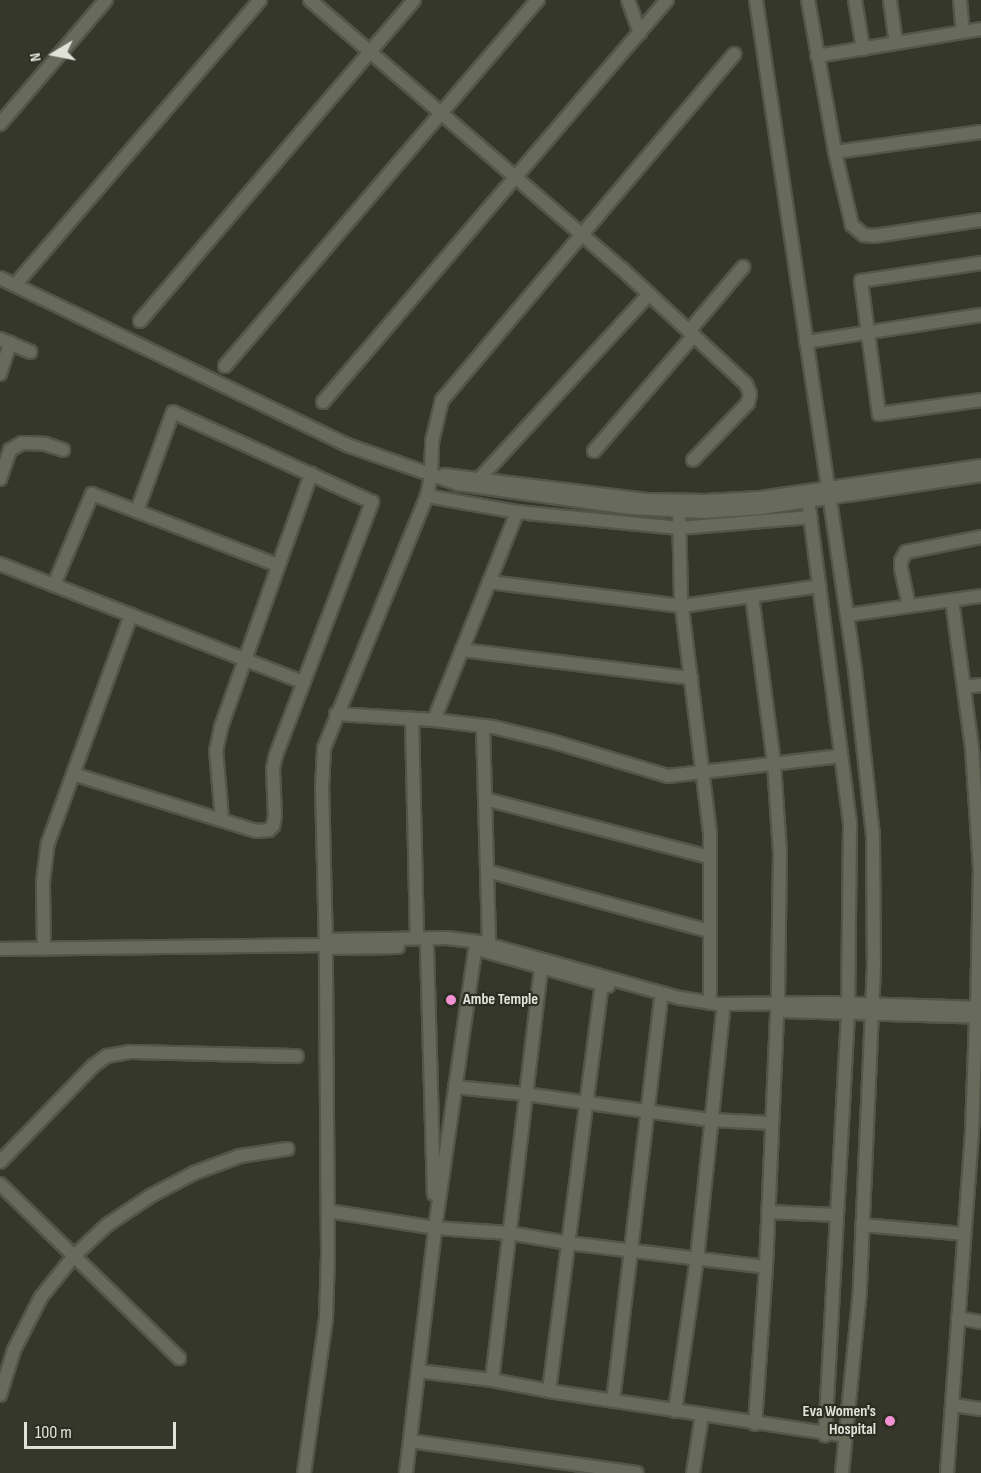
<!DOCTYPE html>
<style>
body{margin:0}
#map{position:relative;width:981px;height:1473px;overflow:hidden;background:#34372a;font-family:"Sofia Sans Condensed",sans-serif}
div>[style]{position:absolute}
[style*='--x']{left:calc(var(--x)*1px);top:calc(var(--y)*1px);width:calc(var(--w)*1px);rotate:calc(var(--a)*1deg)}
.roads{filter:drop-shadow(2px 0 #53554a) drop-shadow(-2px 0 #53554a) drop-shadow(0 2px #53554a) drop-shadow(0 -2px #53554a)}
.minor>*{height:12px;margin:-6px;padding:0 6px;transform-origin:6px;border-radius:6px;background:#686b5c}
.dots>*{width:16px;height:16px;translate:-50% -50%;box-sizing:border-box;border:3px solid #2a2d20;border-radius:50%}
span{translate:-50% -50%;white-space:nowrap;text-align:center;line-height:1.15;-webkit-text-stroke:4.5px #2a2d20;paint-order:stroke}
.poi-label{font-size:16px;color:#e0e2da;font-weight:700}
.left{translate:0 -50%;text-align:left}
.right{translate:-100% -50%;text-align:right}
.north{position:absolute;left:24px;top:24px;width:60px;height:60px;-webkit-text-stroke:4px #2a2d20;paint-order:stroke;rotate:260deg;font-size:16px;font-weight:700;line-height:24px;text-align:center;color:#e0e2da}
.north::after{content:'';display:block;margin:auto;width:21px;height:27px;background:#e0e2da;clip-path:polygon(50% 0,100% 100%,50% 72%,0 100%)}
.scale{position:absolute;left:24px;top:1422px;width:152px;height:27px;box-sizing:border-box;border:3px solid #e0e2da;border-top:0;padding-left:8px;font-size:18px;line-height:21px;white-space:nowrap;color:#e0e2da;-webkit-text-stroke:4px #2a2d20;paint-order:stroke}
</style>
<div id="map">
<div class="roads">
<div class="minor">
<div style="--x:310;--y:0;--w:411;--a:40.8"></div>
<div style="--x:621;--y:268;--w:171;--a:42.9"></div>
<div style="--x:746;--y:384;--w:11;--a:68"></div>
<div style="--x:750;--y:394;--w:9;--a:103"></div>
<div style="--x:748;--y:403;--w:79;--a:134"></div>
<div style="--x:628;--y:0;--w:35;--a:70"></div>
<div style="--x:756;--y:0;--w:677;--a:81.59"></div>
<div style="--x:855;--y:670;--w:168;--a:83.8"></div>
<div style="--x:873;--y:837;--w:128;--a:89.6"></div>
<div style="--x:874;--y:965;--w:325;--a:92.5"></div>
<div style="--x:860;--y:1290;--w:184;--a:95.6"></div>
<div style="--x:808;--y:0;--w:154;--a:79.9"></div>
<div style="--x:835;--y:152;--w:75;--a:76.9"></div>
<div style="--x:852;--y:225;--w:16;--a:40"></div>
<div style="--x:864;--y:235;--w:10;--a:6"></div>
<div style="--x:874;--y:236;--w:108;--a:-8.5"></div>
<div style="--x:855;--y:0;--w:50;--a:80.7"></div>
<div style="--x:890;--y:0;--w:43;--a:82.1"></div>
<div style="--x:960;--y:0;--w:32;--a:85"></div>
<div style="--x:817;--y:56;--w:166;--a:-9.3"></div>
<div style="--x:0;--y:124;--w:163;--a:-49.5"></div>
<div style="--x:835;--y:152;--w:147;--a:-7.8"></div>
<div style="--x:981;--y:263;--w:121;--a:171.5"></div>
<div style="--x:861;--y:281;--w:134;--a:82.3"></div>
<div style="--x:879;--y:414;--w:103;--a:-7.8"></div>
<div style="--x:0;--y:278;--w:385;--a:25.7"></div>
<div style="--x:347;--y:445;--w:118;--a:19.4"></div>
<div style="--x:458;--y:484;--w:176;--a:7.9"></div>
<div style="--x:632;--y:508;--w:74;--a:3.1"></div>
<div style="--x:706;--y:512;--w:56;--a:-4.1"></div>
<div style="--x:762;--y:508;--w:221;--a:-8.6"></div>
<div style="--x:15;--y:285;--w:376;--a:-49.3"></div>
<div style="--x:140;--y:321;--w:422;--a:-49.5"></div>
<div style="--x:689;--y:331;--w:84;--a:-49.8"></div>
<div style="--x:0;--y:339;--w:33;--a:23"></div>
<div style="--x:806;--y:342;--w:177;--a:-8.8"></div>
<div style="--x:225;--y:366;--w:482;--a:-49.5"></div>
<div style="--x:0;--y:374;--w:33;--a:-72"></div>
<div style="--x:323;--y:402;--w:529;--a:-49.45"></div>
<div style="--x:594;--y:451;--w:153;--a:-49.2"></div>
<div style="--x:444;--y:475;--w:206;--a:7"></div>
<div style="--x:648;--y:500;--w:58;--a:1"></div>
<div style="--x:706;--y:501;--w:53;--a:-3.2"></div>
<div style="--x:759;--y:498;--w:224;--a:-8.2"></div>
<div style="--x:480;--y:478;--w:250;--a:-47.4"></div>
<div style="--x:0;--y:479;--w:31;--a:-71"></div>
<div style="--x:10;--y:450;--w:14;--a:-30"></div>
<div style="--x:22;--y:443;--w:23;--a:2"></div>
<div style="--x:45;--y:444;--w:19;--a:18"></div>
<div style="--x:807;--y:492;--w:335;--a:82.6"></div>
<div style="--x:850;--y:824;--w:189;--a:90.6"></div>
<div style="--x:848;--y:1013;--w:423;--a:93.1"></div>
<div style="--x:427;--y:496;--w:91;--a:10.1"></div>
<div style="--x:517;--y:512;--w:163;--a:5.6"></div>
<div style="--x:679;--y:528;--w:132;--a:-4.8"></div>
<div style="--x:679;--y:511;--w:89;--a:88.7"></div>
<div style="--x:681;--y:600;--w:236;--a:82.9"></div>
<div style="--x:710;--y:834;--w:169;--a:90"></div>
<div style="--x:0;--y:564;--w:325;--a:21.3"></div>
<div style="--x:489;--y:582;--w:194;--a:7.1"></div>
<div style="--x:682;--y:606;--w:139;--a:-8.2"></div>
<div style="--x:54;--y:585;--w:99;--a:-67.3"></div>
<div style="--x:92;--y:494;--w:198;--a:21"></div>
<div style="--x:752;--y:596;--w:169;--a:82.5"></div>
<div style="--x:774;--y:764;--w:88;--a:86.1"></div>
<div style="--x:780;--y:852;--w:151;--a:90.8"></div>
<div style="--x:952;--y:600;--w:149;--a:82.3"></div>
<div style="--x:972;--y:748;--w:120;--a:86.2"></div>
<div style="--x:980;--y:868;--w:140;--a:91.2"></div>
<div style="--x:909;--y:606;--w:38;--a:-102"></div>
<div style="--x:901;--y:569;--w:8;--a:-90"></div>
<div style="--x:901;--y:561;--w:10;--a:-61"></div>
<div style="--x:906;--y:552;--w:76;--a:-11.3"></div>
<div style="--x:847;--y:615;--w:135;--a:-8.1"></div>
<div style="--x:462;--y:650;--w:231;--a:7"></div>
<div style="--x:964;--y:687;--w:17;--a:-7"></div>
<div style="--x:336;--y:714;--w:98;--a:3.5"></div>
<div style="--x:434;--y:720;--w:59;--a:6.8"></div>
<div style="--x:493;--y:727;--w:60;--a:13.6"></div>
<div style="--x:551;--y:741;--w:122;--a:16.7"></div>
<div style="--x:668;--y:776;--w:174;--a:-6.6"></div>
<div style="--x:412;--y:719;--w:219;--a:88.7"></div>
<div style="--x:434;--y:720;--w:224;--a:-68.2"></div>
<div style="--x:483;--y:726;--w:219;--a:88.4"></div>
<div style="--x:73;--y:774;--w:192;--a:17.3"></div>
<div style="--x:256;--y:831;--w:13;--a:-4"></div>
<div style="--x:269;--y:830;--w:6;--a:-45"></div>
<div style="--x:273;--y:826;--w:10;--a:-79"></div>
<div style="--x:275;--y:816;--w:48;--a:-92.4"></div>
<div style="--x:273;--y:768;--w:13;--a:-77"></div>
<div style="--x:276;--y:755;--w:271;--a:-69.2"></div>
<div style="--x:372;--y:502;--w:218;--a:-155.7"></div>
<div style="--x:173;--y:412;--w:105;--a:110"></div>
<div style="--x:485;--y:799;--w:232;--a:14.5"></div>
<div style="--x:222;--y:819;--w:68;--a:-95"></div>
<div style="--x:216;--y:751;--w:25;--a:-78"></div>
<div style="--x:221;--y:727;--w:269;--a:-70.4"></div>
<div style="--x:487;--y:871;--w:231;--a:15.1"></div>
<div style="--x:326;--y:940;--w:121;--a:-0.9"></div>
<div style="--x:447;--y:938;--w:32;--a:7"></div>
<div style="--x:479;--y:942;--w:209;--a:15.6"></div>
<div style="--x:680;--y:998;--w:38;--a:9"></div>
<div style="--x:718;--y:1004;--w:112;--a:-0.5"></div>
<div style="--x:830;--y:1003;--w:151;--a:1.9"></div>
<div style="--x:427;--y:947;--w:247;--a:88.4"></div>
<div style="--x:326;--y:948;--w:72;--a:-0.8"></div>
<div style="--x:0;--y:949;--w:326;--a:-0.7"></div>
<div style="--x:44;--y:949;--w:67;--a:-90.9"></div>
<div style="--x:43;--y:882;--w:39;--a:-83"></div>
<div style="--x:48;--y:843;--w:243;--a:-70"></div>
<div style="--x:481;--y:950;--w:132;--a:15.8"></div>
<div style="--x:784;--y:1011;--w:197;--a:1.7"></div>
<div style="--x:455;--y:1087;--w:70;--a:5.7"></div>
<div style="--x:525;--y:1094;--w:188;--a:8"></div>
<div style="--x:711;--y:1120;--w:61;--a:2.8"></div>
<div style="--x:0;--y:1162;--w:134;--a:-45.9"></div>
<div style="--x:93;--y:1066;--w:17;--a:-36"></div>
<div style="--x:107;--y:1056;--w:22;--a:-10"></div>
<div style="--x:129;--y:1052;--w:168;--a:1.4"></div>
<div style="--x:0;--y:1184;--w:250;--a:44.2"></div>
<div style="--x:328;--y:1211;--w:108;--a:9"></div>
<div style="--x:435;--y:1228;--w:74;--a:3.9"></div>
<div style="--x:509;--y:1233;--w:60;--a:9.6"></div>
<div style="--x:568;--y:1243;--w:199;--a:6.9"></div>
<div style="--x:768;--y:1212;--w:69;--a:2.5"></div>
<div style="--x:862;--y:1225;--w:102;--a:5"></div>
<div style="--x:958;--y:1318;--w:23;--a:10"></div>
<div style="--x:418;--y:1371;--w:75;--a:6.9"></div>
<div style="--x:492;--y:1380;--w:58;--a:10.9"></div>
<div style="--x:549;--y:1391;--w:300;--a:8.6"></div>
<div style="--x:492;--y:1380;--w:413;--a:-83.2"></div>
<div style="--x:549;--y:1391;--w:409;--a:-82.6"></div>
<div style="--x:0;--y:1395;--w:47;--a:-72.7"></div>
<div style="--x:14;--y:1350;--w:59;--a:-63"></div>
<div style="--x:41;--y:1297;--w:53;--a:-51.2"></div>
<div style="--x:74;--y:1256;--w:45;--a:-43.2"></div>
<div style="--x:107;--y:1225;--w:54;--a:-33.7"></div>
<div style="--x:152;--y:1195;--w:47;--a:-27.6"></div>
<div style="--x:194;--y:1173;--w:49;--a:-20.3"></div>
<div style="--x:240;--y:1156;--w:48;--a:-8.5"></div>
<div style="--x:613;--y:1401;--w:403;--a:-83.2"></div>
<div style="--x:952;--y:1405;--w:29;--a:8"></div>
<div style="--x:675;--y:1411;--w:154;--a:-81.8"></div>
<div style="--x:697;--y:1259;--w:248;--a:-84"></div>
<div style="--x:755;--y:1424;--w:157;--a:-86"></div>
<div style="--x:766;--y:1267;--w:256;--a:-87.5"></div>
<div style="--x:410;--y:1441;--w:229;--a:8"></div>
<div style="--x:304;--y:1473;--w:157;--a:-81.9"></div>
<div style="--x:326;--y:1318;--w:63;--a:-88.2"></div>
<div style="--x:328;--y:1255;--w:307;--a:-90.4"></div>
<div style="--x:326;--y:948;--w:159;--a:-91.4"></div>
<div style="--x:322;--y:789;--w:41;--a:-87.2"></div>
<div style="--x:324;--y:748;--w:272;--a:-67.8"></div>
<div style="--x:427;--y:496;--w:21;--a:-79"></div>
<div style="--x:431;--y:475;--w:33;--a:-88"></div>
<div style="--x:432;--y:442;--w:43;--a:-76.6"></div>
<div style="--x:442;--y:400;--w:453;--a:-49.8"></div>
<div style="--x:406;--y:1473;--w:247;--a:-83.2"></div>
<div style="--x:435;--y:1228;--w:282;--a:-81.8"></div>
<div style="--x:693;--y:1473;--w:59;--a:-81.2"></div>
<div style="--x:947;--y:1473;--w:341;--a:-85.8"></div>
<div style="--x:972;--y:1133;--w:116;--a:-88"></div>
</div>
</div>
<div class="dots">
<div style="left:451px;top:1000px;background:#f391d5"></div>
<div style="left:890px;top:1421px;background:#f391d5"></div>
</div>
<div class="poi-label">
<span class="left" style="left:463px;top:1000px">Ambe Temple</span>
<span class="right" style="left:876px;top:1421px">Eva Women's<br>Hospital</span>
</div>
<div class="north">N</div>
<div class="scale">100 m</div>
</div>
